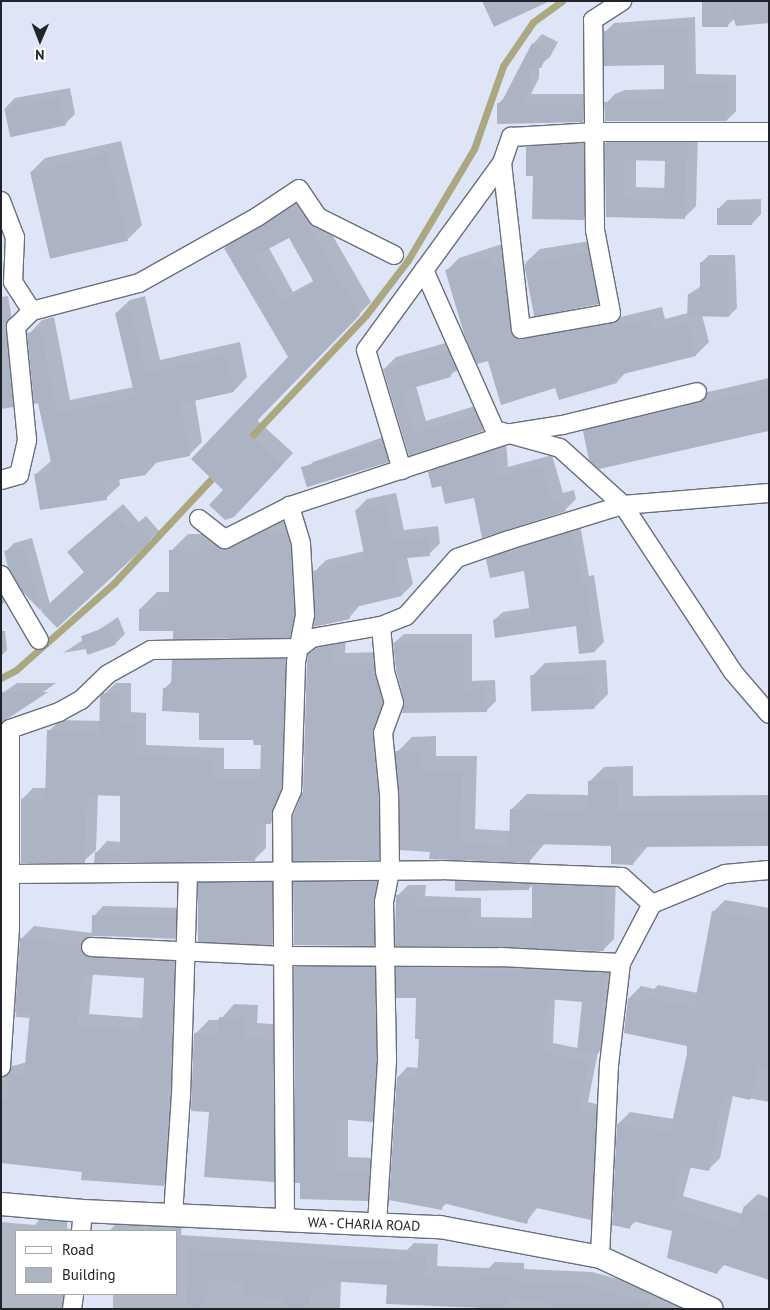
<!DOCTYPE html>
<style>
body{margin:0}
#map{position:relative;width:770px;height:1310px;overflow:hidden;background:#dde5f6;font-family:"PT Sans",sans-serif}
div>[style]{position:absolute}
[style*='--x']{left:calc(var(--x)*1px);top:calc(var(--y)*1px);width:calc(var(--w)*1px);rotate:calc(var(--a)*1deg)}
.shadow>*{inset:0;background:#0003}
.stream>*{height:7px;margin:-3.5px;padding:0 3.5px;transform-origin:3.5px;border-radius:3.5px;background:#aba881}
.building>*{inset:0;background:#acb4c4;transform-origin:0 0}
.roads{filter:drop-shadow(1px 0 #686f7e) drop-shadow(-1px 0 #686f7e) drop-shadow(0 1px #686f7e) drop-shadow(0 -1px #686f7e)}
.minor>*{height:18px;margin:-9px;padding:0 9px;transform-origin:9px;border-radius:9px;background:#fff}
.tertiary>*{height:22px;margin:-11px;padding:0 11px;transform-origin:11px;border-radius:11px;background:#fff}
span{translate:-50% -50%;white-space:nowrap;text-align:center;line-height:1.15;-webkit-text-stroke:5px #fff;paint-order:stroke}
.street-label{font-size:14px;color:#202329}
.frame{position:absolute;inset:0;border:2px solid #202329;pointer-events:none}
.legend{position:absolute;left:15px;top:1230px;width:162px;height:65px;box-sizing:border-box;background:#fff;border:1px solid #a6a7a9;margin:0;padding:6px 9px;list-style:none;font-size:15px;color:#202329}
.legend li{display:flex;align-items:center;gap:10px;height:25px}
.legend b{width:25px;border:1px solid #a6a7a9}
.north{position:absolute;left:15px;top:15px;width:50px;height:50px;-webkit-text-stroke:4px #fff;paint-order:stroke;rotate:181deg;font-size:14px;font-weight:700;line-height:20px;text-align:center;color:#202329}
.north::after{content:'';display:block;margin:auto;width:18px;height:22px;background:#202329;clip-path:polygon(50% 0,100% 100%,50% 72%,0 100%)}
</style>
<div id="map">
<div class="shadow">
<div style="clip-path:polygon(707px 1px,769px 1px,735px 18px,727px 26px,703px 5px)"></div>
<div style="clip-path:polygon(695px 17px,696px 74px,736px 75px,736px 111px,727px 120px,606px 103px,615px 94px,625px 90px,666px 89px,665px 64px,605px 32px,614px 23px)"></div>
<div style="clip-path:polygon(542px 34px,558px 42px,550px 57px,539px 66px,539px 78px,531px 94px,592px 94px,592px 111px,583px 121px,498px 104px,506px 96px,533px 44px)"></div>
<div style="clip-path:polygon(70px 88px,75px 114px,65px 124px,5px 108px,15px 98px)"></div>
<div style="clip-path:polygon(597px 130px,598px 204px,584px 218px,534px 175px,527px 147px,541px 133px)"></div>
<div style="clip-path:polygon(evenodd,618px 131px,698px 131px,696px 206px,684px 218px,607px 216px,606px 143px,618px 131px,636px 159px,666px 160px,665px 188px,636px 187px,636px 159px)"></div>
<div style="clip-path:polygon(121px 141px,142px 225px,128px 239px,31px 172px,45px 158px)"></div>
<div style="clip-path:polygon(evenodd,308px 193px,371px 302px,257px 420px,293px 453px,246px 504px,225px 490px,192px 459px,290px 357px,225px 248px,237px 236px,308px 193px,290px 236px,315px 280px,293px 292px,269px 248px,290px 236px)"></div>
<div style="clip-path:polygon(761px 199px,761px 214px,752px 224px,718px 209px,727px 200px)"></div>
<div style="clip-path:polygon(602px 239px,612px 289px,598px 303px,525px 263px,540px 249px)"></div>
<div style="clip-path:polygon(502px 244px,523px 317px,531px 327px,616px 318px,662px 307px,665px 319px,688px 313px,689px 294px,701px 286px,701px 263px,709px 255px,735px 255px,737px 308px,729px 316px,702px 315px,709px 342px,696px 355px,626px 372px,617px 382px,556px 386px,488px 359px,446px 271px,459px 258px)"></div>
<div style="clip-path:polygon(8px 296px,25px 394px,13px 406px,1px 408px,1px 297px)"></div>
<div style="clip-path:polygon(145px 296px,160px 360px,240px 342px,247px 377px,234px 391px,195px 399px,202px 442px,189px 455px,158px 461px,146px 474px,119px 478px,120px 485px,106px 498px,36px 474px,52px 460px,29px 334px,42px 320px,54px 317px,70px 400px,134px 387px,116px 313px,130px 300px)"></div>
<div style="clip-path:polygon(460px 339px,468px 357px,450px 376px,416px 386px,426px 421px,488px 402px,494px 418px,482px 430px,410px 454px,384px 369px,396px 357px)"></div>
<div style="clip-path:polygon(769px 378px,769px 429px,584px 431px,598px 417px)"></div>
<div style="clip-path:polygon(392px 434px,397px 452px,388px 461px,304px 471px,313px 462px)"></div>
<div style="clip-path:polygon(506px 442px,508px 467px,552px 455px,563px 493px,574px 490px,576px 499px,565px 510px,475px 497px,442px 485px,430px 472px,441px 461px)"></div>
<div style="clip-path:polygon(396px 493px,404px 530px,438px 526px,440px 543px,429px 554px,407px 557px,413px 584px,402px 595px,360px 605px,349px 618px,314px 572px,326px 560px,365px 551px,356px 510px,367px 499px)"></div>
<div style="clip-path:polygon(123px 504px,139px 522px,146px 516px,159px 531px,57px 626px,23px 590px,5px 552px,14px 543px,32px 538px,50px 604px,86px 571px,68px 552px)"></div>
<div style="clip-path:polygon(277px 517px,304px 517px,307px 527px,311px 596px,307px 619px,289px 636px,175px 630px,140px 609px,157px 592px,170px 592px,171px 551px,188px 534px,213px 534px,219px 528px,233px 528px)"></div>
<div style="clip-path:polygon(580px 524px,589px 576px,594px 575px,604px 642px,595px 651px,580px 652px,578px 625px,494px 620px,503px 612px,530px 608px,525px 570px,488px 560px,496px 551px)"></div>
<div style="clip-path:polygon(1px 573px,20px 591px,1px 605px)"></div>
<div style="clip-path:polygon(118px 617px,125px 634px,115px 644px,63px 653px)"></div>
<div style="clip-path:polygon(1px 631px,5px 631px,7px 650px,1px 656px)"></div>
<div style="clip-path:polygon(346px 633px,345px 653px,387px 652px,385px 720px,392px 846px,379px 859px,310px 655px,323px 641px)"></div>
<div style="clip-path:polygon(404px 634px,472px 634px,472px 681px,495px 680px,496px 701px,486px 711px,406px 701px,394px 643px)"></div>
<div style="clip-path:polygon(297px 648px,282px 811px,271px 822px,266px 822px,266px 848px,254px 860px,96px 853px,107px 841px,122px 842px,121px 795px,98px 794px,96px 850px,84px 861px,22px 799px,33px 788px,47px 788px,49px 731px,60px 720px,100px 721px,101px 697px,116px 683px,131px 683px,131px 712px,146px 713px,146px 745px,224px 748px,224px 769px,262px 769px,262px 744px,200px 712px,165px 688px,172px 681px,173px 661px,185px 649px)"></div>
<div style="clip-path:polygon(606px 660px,608px 694px,594px 708px,531px 677px,545px 663px)"></div>
<div style="clip-path:polygon(17px 683px,56px 683px,6px 718px,1px 694px)"></div>
<div style="clip-path:polygon(436px 736px,436px 756px,477px 756px,475px 829px,511px 831px,511px 810px,527px 794px,589px 795px,589px 782px,604px 767px,633px 766px,633px 796px,769px 795px,769px 845px,648px 846px,633px 864px,612px 845px,545px 843px,529px 862px,431px 850px,397px 752px,412px 737px)"></div>
<div style="clip-path:polygon(388px 870px,385px 933px,374px 945px,294px 883px,306px 871px)"></div>
<div style="clip-path:polygon(209px 874px,280px 874px,281px 935px,272px 944px,200px 883px)"></div>
<div style="clip-path:polygon(544px 874px,616px 876px,614px 939px,603px 950px,397px 945px,397px 896px,408px 885px,426px 885px,425px 896px,481px 898px,481px 917px,533px 918px,533px 885px)"></div>
<div style="clip-path:polygon(460px 877px,533px 880px,533px 885px,528px 889px,456px 882px)"></div>
<div style="clip-path:polygon(725px 900px,769px 908px,769px 1102px,733px 1095px,720px 1158px,708px 1170px,691px 1166px,683px 1196px,743px 1214px,745px 1206px,758px 1194px,769px 1198px,769px 1279px,725px 1264px,717px 1273px,674px 1230px,637px 1220px,629px 1228px,618px 1124px,630px 1112px,674px 1119px,688px 1054px,688px 1045px,629px 998px,641px 986px,654px 989px,658px 985px,698px 993px,713px 912px)"></div>
<div style="clip-path:polygon(evenodd,103px 906px,185px 908px,184px 930px,175px 939px,93px 935px,94px 940px,186px 950px,176px 1172px,163px 1185px,83px 1171px,1px 1162px,1px 1059px,13px 1066px,27px 1062px,30px 1018px,16px 1017px,21px 939px,34px 926px,93px 933px,94px 916px,103px 906px,93px 974px,145px 977px,143px 1018px,89px 1014px,93px 974px)"></div>
<div style="clip-path:polygon(308px 954px,387px 955px,385px 1107px,372px 1120px,348px 1119px,348px 1157px,382px 1158px,380px 1186px,367px 1199px,302px 1182px,295px 967px)"></div>
<div style="clip-path:polygon(evenodd,407px 958px,615px 964px,609px 1042px,598px 1052px,588px 1102px,605px 1106px,600px 1209px,591px 1218px,538px 1207px,526px 1222px,448px 1202px,441px 1208px,398px 1077px,407px 1067px,419px 1068px,420px 1038px,417px 997px,397px 968px,407px 958px,555px 999px,583px 1001px,578px 1048px,553px 1043px,555px 999px)"></div>
<div style="clip-path:polygon(234px 1004px,258px 1005px,257px 1023px,287px 1025px,288px 1166px,274px 1180px,210px 1111px,195px 1034px,209px 1020px,220px 1020px)"></div>
<div style="clip-path:polygon(50px 1206px,68px 1208px,67px 1228px,79px 1231px,16px 1231px,16px 1294px,74px 1294px,73px 1309px,1px 1309px,1px 1222px,35px 1225px)"></div>
<div style="clip-path:polygon(121px 1219px,182px 1222px,181px 1235px,407px 1250px,414px 1243px,438px 1244px,437px 1266px,489px 1268px,495px 1262px,524px 1263px,524px 1269px,592px 1272px,685px 1297px,683px 1309px,482px 1309px,388px 1283px,341px 1281px,340px 1309px,113px 1309px,113px 1294px,176px 1294px,176px 1231px,109px 1231px)"></div>
</div>
<div class="stream">
<div style="--x:246;--y:442;--w:175;--a:-46.6"></div>
<div style="--x:366;--y:315;--w:69;--a:-52.6"></div>
<div style="--x:408;--y:260;--w:129;--a:-59.3"></div>
<div style="--x:474;--y:149;--w:88;--a:-70.7"></div>
<div style="--x:503;--y:66;--w:53;--a:-55.7"></div>
<div style="--x:533;--y:22;--w:36;--a:-36"></div>
<div style="--x:1;--y:678;--w:17;--a:-28"></div>
<div style="--x:16;--y:670;--w:131;--a:-41.6"></div>
<div style="--x:114;--y:583;--w:152;--a:-46.9"></div>
</div>
<div class="building">
<div style="clip-path:polygon(482px 1px,550px 1px,494px 27px)"></div>
<div style="clip-path:polygon(728px 1px,769px 1px,769px 23px,736px 26px)"></div>
<div style="left:728px;top:2px;width:25px;height:26px;rotate:90deg"></div>
<div style="clip-path:polygon(648px 26px,687px 26px,687px 83px,727px 84px,727px 121px,605px 121px,604px 102px,615px 102px,615px 99px,664px 98px,664px 65px,604px 66px,604px 31px,648px 30px)"></div>
<div style="clip-path:polygon(532px 43px,549px 51px,541px 68px,530px 68px,530px 89px,523px 103px,583px 103px,583px 122px,497px 124px,497px 103px,501px 103px)"></div>
<div style="left:60px;top:97px;width:29px;height:57px;rotate:78deg"></div>
<div style="clip-path:polygon(584px 143px,584px 220px,532px 219px,533px 176px,526px 176px,526px 147px)"></div>
<div style="clip-path:polygon(evenodd,605px 143px,687px 143px,685px 219px,606px 217px,605px 143px,625px 160px,665px 161px,664px 200px,624px 198px,625px 160px)"></div>
<div style="left:108px;top:154px;width:89px;height:80px;rotate:77deg"></div>
<div style="clip-path:polygon(evenodd,296px 204px,360px 315px,246px 432px,282px 465px,234px 517px,225px 520px,209px 505px,223px 490px,191px 459px,288px 357px,224px 248px,296px 204px,289px 238px,315px 284px,281px 303px,255px 256px,289px 238px)"></div>
<div style="left:752px;top:208px;width:17px;height:35px;rotate:90deg"></div>
<div style="left:589px;top:252px;width:53px;height:66px;rotate:79deg"></div>
<div style="clip-path:polygon(489px 256px,492px 267px,503px 266px,510px 330px,517px 339px,603px 325px,604px 330px,649px 319px,652px 331px,688px 323px,696px 356px,615px 376px,617px 383px,559px 400px,555px 388px,501px 405px,488px 361px,477px 364px,465px 337px,445px 270px)"></div>
<div style="clip-path:polygon(700px 262px,728px 263px,729px 317px,687px 316px,688px 294px,700px 294px)"></div>
<div style="clip-path:polygon(131px 309px,146px 373px,226px 355px,234px 392px,180px 404px,190px 456px,144px 465px,146px 475px,104px 482px,107px 500px,40px 510px,34px 474px,53px 471px,38px 403px,34px 404px,27px 333px,41px 330px,57px 413px,135px 397px,115px 313px)"></div>
<div style="clip-path:polygon(6px 338px,13px 407px,1px 409px,1px 339px)"></div>
<div style="clip-path:polygon(448px 351px,457px 371px,450px 373px,451px 377px,402px 391px,414px 433px,476px 414px,483px 431px,409px 456px,383px 369px)"></div>
<div style="clip-path:polygon(769px 388px,769px 431px,599px 469px,589px 460px,583px 431px)"></div>
<div style="left:383px;top:442px;width:21px;height:86px;rotate:73deg"></div>
<div style="clip-path:polygon(489px 452px,495px 452px,497px 477px,541px 465px,552px 503px,563px 500px,566px 511px,482px 538px,474px 498px,445px 504px,441px 486px,432px 488px,428px 472px)"></div>
<div style="clip-path:polygon(385px 504px,393px 541px,427px 537px,430px 556px,394px 559px,402px 596px,347px 609px,350px 619px,314px 627px,313px 571px,365px 559px,355px 510px)"></div>
<div style="clip-path:polygon(114px 512px,130px 530px,136px 523px,152px 540px,57px 628px,22px 591px,8px 567px,4px 551px,24px 546px,41px 611px,84px 572px,67px 552px)"></div>
<div style="clip-path:polygon(572px 532px,581px 584px,586px 583px,595px 652px,579px 654px,576px 626px,495px 638px,493px 620px,530px 614px,524px 571px,490px 578px,486px 559px)"></div>
<div style="clip-path:polygon(259px 534px,287px 534px,290px 545px,294px 614px,290px 638px,173px 639px,173px 631px,139px 631px,139px 609px,169px 609px,169px 550px,200px 551px,200px 545px,215px 545px,225px 550px,237px 545px,252px 545px,247px 540px)"></div>
<div style="left:109px;top:626px;width:20px;height:30px;rotate:70deg"></div>
<div style="clip-path:polygon(393px 643px,463px 643px,463px 690px,486px 689px,487px 712px,402px 713px,404px 701px,396px 669px)"></div>
<div style="clip-path:polygon(334px 645px,332px 665px,374px 664px,383px 703px,372px 734px,378px 795px,379px 860px,293px 861px,293px 816px,303px 791px,307px 663px,308px 654px,316px 648px)"></div>
<div style="clip-path:polygon(286px 659px,281px 789px,272px 810px,271px 824px,255px 824px,255px 861px,94px 863px,95px 852px,120px 853px,120px 796px,87px 795px,85px 863px,21px 863px,21px 799px,45px 799px,47px 730px,95px 732px,99px 738px,100px 697px,103px 693px,120px 694px,120px 723px,135px 724px,135px 756px,213px 759px,213px 780px,260px 780px,261px 745px,254px 745px,253px 740px,199px 740px,199px 713px,162px 711px,163px 688px,171px 688px,172px 660px)"></div>
<div style="left:593px;top:673px;width:36px;height:63px;rotate:88deg"></div>
<div style="clip-path:polygon(1px 692px,48px 692px,1px 723px)"></div>
<div style="clip-path:polygon(395px 751px,421px 751px,421px 771px,462px 771px,461px 844px,509px 846px,510px 809px,588px 810px,588px 781px,618px 781px,618px 811px,769px 810px,769px 846px,633px 847px,633px 865px,611px 864px,611px 846px,530px 844px,530px 863px,429px 859px,430px 852px,400px 850px)"></div>
<div style="clip-path:polygon(377px 881px,373px 902px,374px 946px,294px 945px,293px 882px)"></div>
<div style="clip-path:polygon(455px 881px,529px 884px,529px 890px,455px 891px)"></div>
<div style="left:272px;top:882px;width:63px;height:74px;rotate:90deg"></div>
<div style="clip-path:polygon(532px 884px,605px 887px,604px 951px,395px 946px,396px 895px,415px 895px,415px 907px,470px 908px,471px 927px,532px 929px)"></div>
<div style="clip-path:polygon(712px 911px,769px 922px,769px 1070px,757px 1067px,750px 1100px,724px 1094px,709px 1171px,682px 1166px,672px 1208px,737px 1228px,744px 1206px,769px 1213px,769px 1280px,721px 1264px,717px 1274px,667px 1258px,672px 1231px,632px 1221px,630px 1229px,612px 1225px,617px 1124px,670px 1132px,687px 1054px,687px 1046px,624px 1033px,628px 998px,644px 1001px,645px 997px,694px 1007px)"></div>
<div style="left:92px;top:915px;width:84px;height:21px;rotate:1deg"></div>
<div style="clip-path:polygon(evenodd,20px 938px,81px 945px,82px 952px,90px 958px,175px 962px,164px 1186px,81px 1180px,82px 1172px,1px 1163px,1px 1100px,8px 1101px,10px 1073px,24px 1075px,30px 1013px,15px 1012px,20px 938px,82px 974px,144px 978px,142px 1031px,78px 1026px,82px 974px)"></div>
<div style="clip-path:polygon(294px 967px,375px 967px,376px 1059px,373px 1122px,336px 1119px,335px 1170px,370px 1171px,368px 1201px,300px 1199px,300px 1183px,295px 1183px)"></div>
<div style="clip-path:polygon(396px 967px,606px 973px,599px 1053px,577px 1051px,582px 1002px,548px 999px,544px 1021px,544px 1052px,589px 1062px,579px 1111px,596px 1115px,591px 1220px,532px 1207px,527px 1224px,443px 1203px,442px 1210px,389px 1200px,397px 1077px,417px 1078px,419px 1039px,415px 1039px,416px 998px,396px 998px)"></div>
<div style="clip-path:polygon(219px 1017px,245px 1019px,244px 1037px,273px 1039px,274px 1182px,204px 1177px,209px 1112px,191px 1111px,194px 1033px,217px 1035px)"></div>
<div style="clip-path:polygon(189px 1249px,400px 1262px,400px 1255px,426px 1256px,425px 1278px,481px 1280px,481px 1274px,512px 1275px,512px 1281px,579px 1284px,650px 1303px,650px 1309px,545px 1309px,545px 1300px,506px 1298px,506px 1309px,386px 1304px,387px 1285px,329px 1281px,329px 1289px,311px 1288px,310px 1309px,284px 1309px,284px 1299px,243px 1296px,244px 1283px,208px 1280px,206px 1309px,185px 1309px)"></div>
</div>
<div class="roads">
<div class="minor">
<div style="--x:502;--y:163;--w:167;--a:83.5"></div>
<div style="--x:521;--y:329;--w:91;--a:-10.1"></div>
<div style="--x:611;--y:313;--w:85;--a:-100.9"></div>
<div style="--x:595;--y:230;--w:210;--a:-90.5"></div>
<div style="--x:593;--y:20;--w:35;--a:-33"></div>
<div style="--x:1;--y:201;--w:39;--a:69"></div>
<div style="--x:15;--y:237;--w:45;--a:92.5"></div>
<div style="--x:13;--y:282;--w:35;--a:57"></div>
<div style="--x:424;--y:270;--w:175;--a:66.1"></div>
<div style="--x:495;--y:430;--w:67;--a:15.5"></div>
<div style="--x:560;--y:448;--w:85;--a:42.1"></div>
<div style="--x:623;--y:505;--w:200;--a:56.6"></div>
<div style="--x:733;--y:672;--w:55;--a:49.4"></div>
<div style="--x:402;--y:470;--w:125;--a:-106.7"></div>
<div style="--x:366;--y:350;--w:231;--a:-54"></div>
<div style="--x:502;--y:163;--w:28;--a:-71"></div>
<div style="--x:511;--y:137;--w:85;--a:-3.4"></div>
<div style="--x:596;--y:132;--w:173;--a:0"></div>
<div style="--x:1;--y:480;--w:19;--a:-16"></div>
<div style="--x:19;--y:475;--w:36;--a:-77"></div>
<div style="--x:27;--y:440;--w:114;--a:-95.6"></div>
<div style="--x:16;--y:327;--w:23;--a:-45"></div>
<div style="--x:32;--y:311;--w:111;--a:-14.7"></div>
<div style="--x:139;--y:283;--w:135;--a:-29.2"></div>
<div style="--x:257;--y:217;--w:50;--a:-33.7"></div>
<div style="--x:299;--y:189;--w:34;--a:56"></div>
<div style="--x:318;--y:217;--w:85;--a:26.6"></div>
<div style="--x:199;--y:519;--w:33;--a:38"></div>
<div style="--x:225;--y:539;--w:73;--a:-26.9"></div>
<div style="--x:290;--y:506;--w:234;--a:-18.2"></div>
<div style="--x:512;--y:433;--w:51;--a:-9.1"></div>
<div style="--x:562;--y:425;--w:139;--a:-13.7"></div>
<div style="--x:1;--y:575;--w:75;--a:59.7"></div>
<div style="--x:11;--y:874;--w:430;--a:-0.5"></div>
<div style="--x:441;--y:870;--w:181;--a:2.2"></div>
<div style="--x:622;--y:877;--w:40;--a:42"></div>
<div style="--x:652;--y:904;--w:67;--a:117.7"></div>
<div style="--x:621;--y:963;--w:103;--a:96.7"></div>
<div style="--x:609;--y:1065;--w:192;--a:92.7"></div>
<div style="--x:652;--y:904;--w:79;--a:-22.3"></div>
<div style="--x:725;--y:874;--w:44;--a:-5.2"></div>
<div style="--x:91;--y:947;--w:193;--a:2.7"></div>
<div style="--x:284;--y:956;--w:217;--a:0.3"></div>
<div style="--x:501;--y:957;--w:120;--a:2.9"></div>
<div style="--x:1;--y:1067;--w:138;--a:-86.3"></div>
<div style="--x:10;--y:929;--w:200;--a:-90"></div>
<div style="--x:10;--y:729;--w:52;--a:-19.1"></div>
<div style="--x:59;--y:712;--w:25;--a:-29"></div>
<div style="--x:81;--y:700;--w:37;--a:-44"></div>
<div style="--x:108;--y:674;--w:49;--a:-29.2"></div>
<div style="--x:151;--y:650;--w:148;--a:-0.8"></div>
<div style="--x:299;--y:648;--w:16;--a:-38"></div>
<div style="--x:312;--y:638;--w:70;--a:-9.9"></div>
<div style="--x:381;--y:626;--w:27;--a:-22"></div>
<div style="--x:406;--y:616;--w:77;--a:-48.7"></div>
<div style="--x:457;--y:558;--w:55;--a:-19.1"></div>
<div style="--x:509;--y:540;--w:119;--a:-17.1"></div>
<div style="--x:623;--y:505;--w:146;--a:-4.7"></div>
<div style="--x:173;--y:1215;--w:119;--a:-86.2"></div>
<div style="--x:181;--y:1096;--w:221;--a:-88.2"></div>
<div style="--x:285;--y:1220;--w:406;--a:-90.4"></div>
<div style="--x:282;--y:814;--w:25;--a:-67"></div>
<div style="--x:292;--y:791;--w:129;--a:-88.2"></div>
<div style="--x:296;--y:662;--w:48;--a:-79.2"></div>
<div style="--x:305;--y:615;--w:72;--a:-93.2"></div>
<div style="--x:301;--y:543;--w:39;--a:-107"></div>
<div style="--x:377;--y:1224;--w:165;--a:-86.5"></div>
<div style="--x:387;--y:1059;--w:157;--a:-91.1"></div>
<div style="--x:384;--y:902;--w:32;--a:-79"></div>
<div style="--x:390;--y:871;--w:77;--a:-90.7"></div>
<div style="--x:389;--y:794;--w:61;--a:-95.6"></div>
<div style="--x:383;--y:733;--w:32;--a:-70"></div>
<div style="--x:394;--y:703;--w:33;--a:-106"></div>
<div style="--x:385;--y:671;--w:45;--a:-95.1"></div>
<div style="--x:81;--y:1231;--w:20;--a:-84"></div>
<div style="--x:72;--y:1309;--w:15;--a:-82"></div>
</div>
<div class="tertiary">
<div style="--x:1;--y:1204;--w:82;--a:4.9"></div>
<div style="--x:83;--y:1211;--w:357;--a:2.6"></div>
<div style="--x:440;--y:1227;--w:163;--a:10.6"></div>
<div style="--x:600;--y:1257;--w:123;--a:24.9"></div>
</div>
</div>
<div class="street-label">
<span style="left:364px;top:1224px;rotate:2deg">WA - CHARIA ROAD</span>
</div>
<div class="frame"></div>
<ul class="legend">
<li><b style="height:6px;background:#fff"></b>Road</li>
<li><b style="height:14px;background:#acb4c4"></b>Building</li>
</ul>
<div class="north">N</div>
</div>
